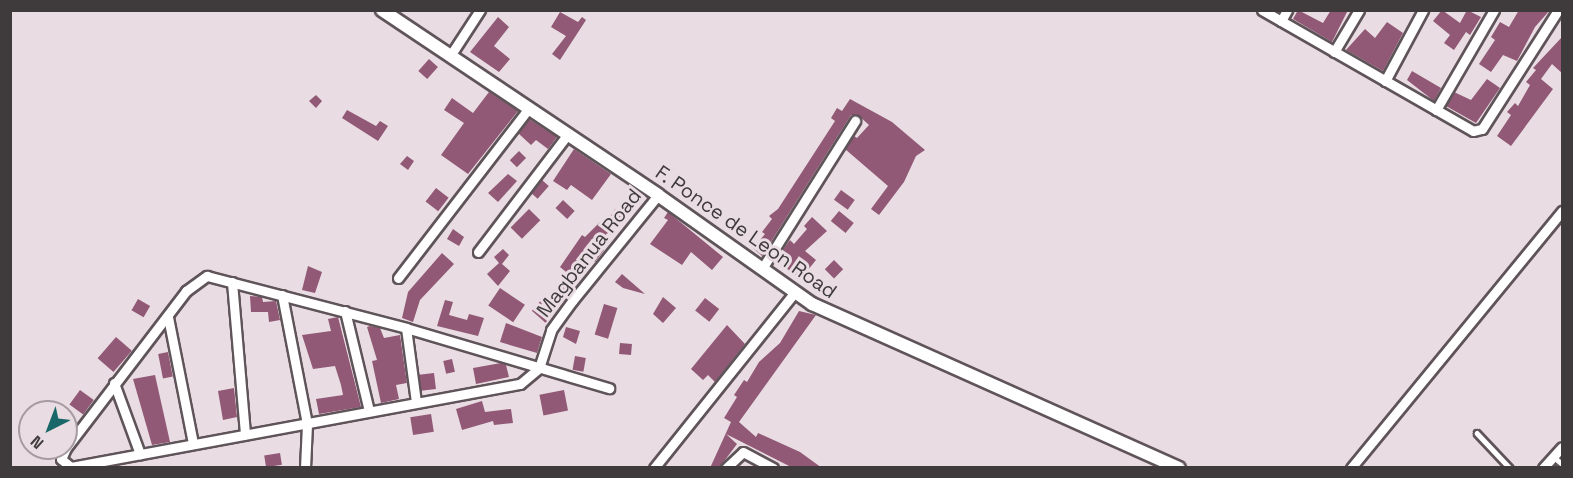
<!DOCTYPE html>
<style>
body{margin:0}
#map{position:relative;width:1573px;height:478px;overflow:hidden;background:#e9dce2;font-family:"Space Grotesk",sans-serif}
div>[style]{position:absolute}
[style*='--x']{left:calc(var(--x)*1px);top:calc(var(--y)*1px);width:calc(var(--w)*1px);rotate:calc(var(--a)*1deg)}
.building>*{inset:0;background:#915976;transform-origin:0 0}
.round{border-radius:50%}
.roads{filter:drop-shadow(2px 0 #5f5459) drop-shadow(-2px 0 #5f5459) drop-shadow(0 2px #5f5459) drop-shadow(0 -2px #5f5459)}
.lane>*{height:4.5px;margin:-2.25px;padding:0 2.25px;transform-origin:2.25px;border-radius:2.25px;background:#fff}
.street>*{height:9px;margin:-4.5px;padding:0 4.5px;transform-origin:4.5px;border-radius:4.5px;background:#fff}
.secondary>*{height:12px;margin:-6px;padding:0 6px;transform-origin:6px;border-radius:6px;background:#fff}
span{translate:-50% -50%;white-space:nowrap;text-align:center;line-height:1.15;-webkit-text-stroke:6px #e9dce2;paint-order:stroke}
.street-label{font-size:20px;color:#3f3a3c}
.frame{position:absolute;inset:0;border:12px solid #3f3a3c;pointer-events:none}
.north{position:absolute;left:18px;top:400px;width:60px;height:60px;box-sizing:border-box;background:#e9dce2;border:2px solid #a59ba0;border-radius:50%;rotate:222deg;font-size:16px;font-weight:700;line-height:24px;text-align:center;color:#3f3a3c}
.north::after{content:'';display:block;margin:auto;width:21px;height:27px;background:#196769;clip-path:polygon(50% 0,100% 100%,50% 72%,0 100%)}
</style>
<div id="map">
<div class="building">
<div style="clip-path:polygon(1298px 10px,1323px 23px,1331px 10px,1348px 10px,1332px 42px,1293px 19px)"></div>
<div style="clip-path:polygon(1442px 10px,1460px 23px,1467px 10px,1481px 17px,1470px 35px,1466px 32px,1454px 50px,1444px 43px,1450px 35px,1433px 21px)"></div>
<div style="clip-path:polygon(1519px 10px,1550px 10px,1535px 27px,1517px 61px,1503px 55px,1491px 72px,1479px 64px,1495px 40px,1491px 37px,1500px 22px,1509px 27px)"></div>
<div style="clip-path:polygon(560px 12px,578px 22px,582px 17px,586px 20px,560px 60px,552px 54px,566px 36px,551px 27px)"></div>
<div style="clip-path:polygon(498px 17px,509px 27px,494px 46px,510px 59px,499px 72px,470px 52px)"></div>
<div style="clip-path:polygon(1387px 22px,1403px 33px,1383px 71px,1346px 50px,1365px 29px,1375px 38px)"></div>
<div style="clip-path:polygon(1563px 36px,1563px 74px,1552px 64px,1541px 79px,1553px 89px,1511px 146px,1497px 136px,1511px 115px,1507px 112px,1515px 103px,1518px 106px,1530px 85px,1526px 82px,1536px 70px,1533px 68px)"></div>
<div style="left:429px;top:59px;width:12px;height:16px;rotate:42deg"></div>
<div style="clip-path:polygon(1412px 71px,1441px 88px,1434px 101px,1407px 80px)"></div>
<div style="clip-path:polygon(1487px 79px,1500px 88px,1476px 123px,1446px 106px,1454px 92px,1471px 100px)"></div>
<div style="clip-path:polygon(489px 92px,518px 111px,468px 174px,441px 155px,464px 123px,444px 110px,452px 98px,473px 113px)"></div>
<div style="clip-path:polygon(316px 95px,322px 101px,316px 108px,309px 101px)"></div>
<div style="clip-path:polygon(850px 99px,892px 122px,925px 150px,916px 156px,904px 182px,879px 215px,871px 209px,888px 186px,845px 149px,854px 136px,857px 138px,869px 125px,858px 115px,851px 115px,762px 256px,753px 248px,765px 234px,762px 232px,772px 219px,769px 216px,778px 209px,835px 121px,831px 118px,837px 108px,842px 111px)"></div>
<div style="clip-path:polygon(347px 110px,376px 126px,380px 121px,388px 126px,378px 141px,342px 118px)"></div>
<div style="clip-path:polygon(529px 119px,557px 137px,548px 149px,536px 140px,531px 145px,518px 133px)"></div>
<div style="clip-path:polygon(574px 149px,611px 174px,592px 200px,571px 185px,567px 190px,553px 181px)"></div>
<div style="left:519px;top:151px;width:10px;height:13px;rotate:45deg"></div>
<div style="clip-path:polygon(407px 156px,414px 161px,408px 170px,400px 164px)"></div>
<div style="clip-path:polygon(508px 174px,517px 181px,498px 202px,488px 193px)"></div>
<div style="left:542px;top:180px;width:9px;height:17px;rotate:41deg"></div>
<div style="left:436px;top:188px;width:16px;height:17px;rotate:38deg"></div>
<div style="left:841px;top:190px;width:17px;height:12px;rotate:36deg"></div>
<div style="left:563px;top:200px;width:16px;height:11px;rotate:43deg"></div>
<div style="left:529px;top:209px;width:16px;height:26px;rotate:45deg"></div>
<div style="clip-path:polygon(615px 209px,624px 215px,597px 245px,604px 250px,595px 262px,586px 256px,571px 276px,560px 267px,582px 235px,585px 237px,603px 219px,607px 222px)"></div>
<div style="left:839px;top:211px;width:19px;height:13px;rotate:39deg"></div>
<div style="clip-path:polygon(668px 212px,723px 257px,712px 270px,691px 252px,682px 265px,650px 244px,668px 220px,664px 218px)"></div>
<div style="clip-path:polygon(812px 217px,827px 231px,805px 251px,816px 260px,800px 280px,776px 259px,790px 240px,794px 244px,807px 229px,804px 226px)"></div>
<div style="clip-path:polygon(453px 229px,464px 237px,459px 246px,447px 239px)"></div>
<div style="clip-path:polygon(503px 249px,509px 255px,502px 264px,510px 271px,498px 286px,487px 274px,499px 263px,494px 257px)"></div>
<div style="clip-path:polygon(442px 253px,454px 264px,420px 300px,413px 322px,402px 318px,408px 292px)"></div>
<div style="left:834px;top:260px;width:13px;height:13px;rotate:45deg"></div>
<div style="clip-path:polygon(308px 266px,322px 272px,315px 293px,302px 290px)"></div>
<div style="clip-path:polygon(622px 274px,645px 294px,623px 288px,615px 282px)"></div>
<div class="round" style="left:561px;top:280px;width:14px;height:14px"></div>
<div style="left:500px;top:288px;width:30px;height:21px;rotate:34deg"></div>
<div style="clip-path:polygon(250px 296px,262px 297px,263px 302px,276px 301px,280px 320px,269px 322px,268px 312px,251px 312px)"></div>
<div style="clip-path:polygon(663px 297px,676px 308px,663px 323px,653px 314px)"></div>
<div style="left:543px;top:298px;width:18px;height:17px;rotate:41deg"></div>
<div style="left:705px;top:298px;width:18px;height:16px;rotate:38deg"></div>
<div style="left:138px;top:299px;width:14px;height:13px;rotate:30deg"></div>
<div style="clip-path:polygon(445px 300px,453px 302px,449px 315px,467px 320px,469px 314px,484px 318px,478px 336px,437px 326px)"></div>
<div style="left:604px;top:304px;width:14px;height:32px;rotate:17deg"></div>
<div style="clip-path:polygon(799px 311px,816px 315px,739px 422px,756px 437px,758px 433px,800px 452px,822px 468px,793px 468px,726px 434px,737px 444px,719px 468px,710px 468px,731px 422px,724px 418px,737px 397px,734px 395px,744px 380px,747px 382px,759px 362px,780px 343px)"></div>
<div style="clip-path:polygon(338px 317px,361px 407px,319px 414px,316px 399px,343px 395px,341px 385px,335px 366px,313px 369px,302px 335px,331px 331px,328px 319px)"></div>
<div style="clip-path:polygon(506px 323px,542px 337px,537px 353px,500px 342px)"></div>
<div style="clip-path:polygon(727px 325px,745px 344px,715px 382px,708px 375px,703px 380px,691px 369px)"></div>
<div style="clip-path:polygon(370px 326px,380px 328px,384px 338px,400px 335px,407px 383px,396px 385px,399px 399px,381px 403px,372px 361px,377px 360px,367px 327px)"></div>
<div style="clip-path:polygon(566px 327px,580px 331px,576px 344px,563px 337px)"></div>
<div style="left:116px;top:337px;width:21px;height:28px;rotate:41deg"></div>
<div style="left:620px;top:343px;width:12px;height:11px;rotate:5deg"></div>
<div style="left:168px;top:352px;width:25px;height:10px;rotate:79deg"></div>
<div style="left:575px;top:356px;width:11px;height:14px;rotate:10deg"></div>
<div style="left:452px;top:359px;width:13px;height:9px;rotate:77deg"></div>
<div style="clip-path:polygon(501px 363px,506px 365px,509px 377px,476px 384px,473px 368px)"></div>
<div style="left:434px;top:373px;width:16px;height:15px;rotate:83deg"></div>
<div style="clip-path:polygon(155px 375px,170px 442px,152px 445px,133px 379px)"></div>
<div style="clip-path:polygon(234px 388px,237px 417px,223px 420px,218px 391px)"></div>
<div style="left:80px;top:390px;width:17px;height:18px;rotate:36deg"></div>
<div style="left:564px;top:390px;width:21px;height:25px;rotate:79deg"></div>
<div style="clip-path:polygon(482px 401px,485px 412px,511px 409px,513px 423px,494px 425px,493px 421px,462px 430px,456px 409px)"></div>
<div style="left:431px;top:414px;width:18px;height:21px;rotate:81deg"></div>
<div style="left:280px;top:453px;width:12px;height:16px;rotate:81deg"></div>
</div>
<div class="roads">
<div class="lane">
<div style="--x:1477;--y:433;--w:48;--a:46.7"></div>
<div style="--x:1554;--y:457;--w:11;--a:41"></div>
</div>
<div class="street">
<div style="--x:1262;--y:10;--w:243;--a:29.8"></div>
<div style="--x:1473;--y:131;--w:9;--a:-13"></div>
<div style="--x:1482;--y:129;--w:141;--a:-57.4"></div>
<div style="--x:1281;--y:21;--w:13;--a:-61"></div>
<div style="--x:1334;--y:52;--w:49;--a:-59.2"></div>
<div style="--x:450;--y:56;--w:55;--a:-56.9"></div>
<div style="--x:1385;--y:81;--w:81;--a:-61.8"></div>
<div style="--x:1436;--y:110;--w:116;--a:-59.9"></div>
<div style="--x:478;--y:252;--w:148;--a:-52.7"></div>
<div style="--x:763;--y:267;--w:173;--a:-57.8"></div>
<div style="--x:398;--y:278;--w:215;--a:-52.4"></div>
<div style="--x:232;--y:282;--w:153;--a:85.1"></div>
<div style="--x:282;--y:295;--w:131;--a:79"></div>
<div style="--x:307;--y:424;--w:44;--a:92.6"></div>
<div style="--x:345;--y:311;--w:103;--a:76.5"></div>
<div style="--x:168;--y:317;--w:128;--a:78.8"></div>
<div style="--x:406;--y:328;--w:75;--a:82.3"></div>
<div style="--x:114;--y:383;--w:76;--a:69.9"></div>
<div style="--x:66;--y:448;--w:12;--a:114"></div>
<div style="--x:61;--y:459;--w:13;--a:39"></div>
<div style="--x:71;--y:467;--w:457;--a:-10.5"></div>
<div style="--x:520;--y:384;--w:25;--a:-40"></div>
<div style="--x:539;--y:368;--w:40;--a:-72"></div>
<div style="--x:551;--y:330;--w:37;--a:-54"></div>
<div style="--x:573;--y:300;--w:135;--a:-51"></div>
<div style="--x:66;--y:448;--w:198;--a:-52.6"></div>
<div style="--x:186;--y:291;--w:26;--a:-36"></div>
<div style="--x:207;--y:276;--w:206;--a:14.6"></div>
<div style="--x:406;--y:328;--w:212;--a:16.5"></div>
<div style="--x:654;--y:468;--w:224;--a:-51.3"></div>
<div style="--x:726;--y:468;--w:23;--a:-43"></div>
<div style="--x:743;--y:452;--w:34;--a:28"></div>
<div style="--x:1351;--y:468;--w:333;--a:-50.6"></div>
<div style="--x:1543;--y:468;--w:28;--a:-48"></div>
</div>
<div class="secondary">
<div style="--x:382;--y:10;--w:332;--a:33.8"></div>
<div style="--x:658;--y:195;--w:189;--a:35.3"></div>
<div style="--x:812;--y:304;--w:402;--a:24.1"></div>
</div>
</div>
<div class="street-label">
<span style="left:746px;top:232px;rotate:35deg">F. Ponce de Leon Road</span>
<span style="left:589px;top:253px;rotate:-52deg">Magbanua Road</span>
</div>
<div class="frame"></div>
<div class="north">N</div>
</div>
